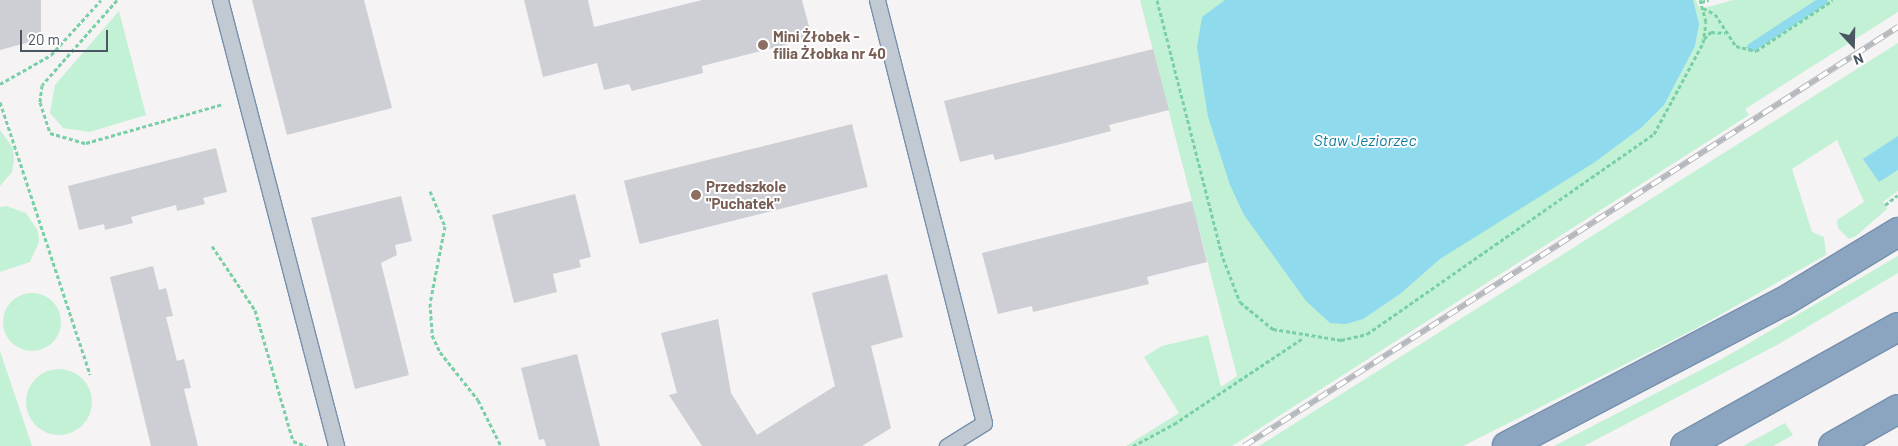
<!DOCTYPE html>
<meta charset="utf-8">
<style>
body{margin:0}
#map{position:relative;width:1898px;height:446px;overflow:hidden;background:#f5f3f3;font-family:Barlow,sans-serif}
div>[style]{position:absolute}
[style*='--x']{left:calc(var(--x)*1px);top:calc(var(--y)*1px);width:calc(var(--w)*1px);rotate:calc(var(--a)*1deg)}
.green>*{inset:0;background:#c3f1d5}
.round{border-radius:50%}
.water>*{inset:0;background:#90daee}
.stream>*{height:9px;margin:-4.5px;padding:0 4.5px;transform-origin:4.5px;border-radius:4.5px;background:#90daee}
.building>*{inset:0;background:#cdcfd5;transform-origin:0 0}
.path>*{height:3px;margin-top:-1.5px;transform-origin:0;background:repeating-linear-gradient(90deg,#7ad0a6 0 4px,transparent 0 6.5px)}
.roads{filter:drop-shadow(1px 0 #7690ad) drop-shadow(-1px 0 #7690ad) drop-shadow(0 1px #7690ad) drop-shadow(0 -1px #7690ad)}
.lane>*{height:15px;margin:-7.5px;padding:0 7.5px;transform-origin:7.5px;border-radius:7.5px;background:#c1cad2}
.highway>*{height:28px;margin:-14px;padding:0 14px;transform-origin:14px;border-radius:14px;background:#8ba5c1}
.rail>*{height:5.5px;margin-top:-2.75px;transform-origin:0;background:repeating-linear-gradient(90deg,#fff 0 11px,#b5b8bd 0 22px);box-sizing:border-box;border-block:1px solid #b5b8bd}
.dots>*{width:14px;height:14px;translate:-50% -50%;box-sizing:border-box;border:2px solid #fff;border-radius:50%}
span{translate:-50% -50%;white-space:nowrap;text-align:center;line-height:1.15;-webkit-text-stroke:4px #fff;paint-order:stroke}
.education-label{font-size:15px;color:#785e54;font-weight:700}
.left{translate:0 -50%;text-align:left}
.water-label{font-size:16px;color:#0c7c9b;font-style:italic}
.north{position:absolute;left:1828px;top:20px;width:50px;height:50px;-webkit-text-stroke:4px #fff;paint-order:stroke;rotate:159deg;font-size:14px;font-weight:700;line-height:20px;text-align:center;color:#4a5661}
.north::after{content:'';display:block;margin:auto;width:18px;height:22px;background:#4a5661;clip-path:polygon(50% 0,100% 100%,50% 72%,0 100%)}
.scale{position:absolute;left:20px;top:30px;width:88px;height:22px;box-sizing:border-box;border:2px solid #4a5661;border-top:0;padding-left:6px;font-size:15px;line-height:18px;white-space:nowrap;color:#4a5661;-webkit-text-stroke:4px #fff;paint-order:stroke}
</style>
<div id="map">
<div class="green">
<div style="clip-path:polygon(1140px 0,1696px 0,1700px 9px,1733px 0,1898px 0,1898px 12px,1745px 109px,1749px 115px,1232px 446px,1126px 446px,1179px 413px,1144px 357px,1162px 346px,1208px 335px,1221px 387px,1237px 376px)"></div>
<div style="clip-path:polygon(119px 11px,146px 115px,90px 132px,63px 128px,50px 113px,55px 85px)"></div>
<div style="clip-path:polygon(1898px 43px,1898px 191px,1883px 202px,1887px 209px,1856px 236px,1849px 239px,1838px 228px,1837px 220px,1864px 202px,1837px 140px,1792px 169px,1812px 232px,1824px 237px,1826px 255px,1695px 329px,1463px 446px,1259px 446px)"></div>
<div style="clip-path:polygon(0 130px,13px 148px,14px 160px,12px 172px,0 186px)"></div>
<div style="clip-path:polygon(6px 206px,26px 213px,38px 231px,39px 242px,30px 262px,0 272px,0 207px)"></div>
<div style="clip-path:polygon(1898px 256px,1898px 273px,1777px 345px,1584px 446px,1554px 446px,1720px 360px)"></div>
<div class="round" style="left:3px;top:293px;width:58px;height:58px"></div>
<div style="clip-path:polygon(0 351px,32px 446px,0 446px)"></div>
<div class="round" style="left:26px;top:369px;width:66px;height:66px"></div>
<div style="clip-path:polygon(1785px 423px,1793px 435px,1773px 446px,1743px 446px)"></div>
</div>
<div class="water">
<div style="clip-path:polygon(1225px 0,1693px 0,1699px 24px,1695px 46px,1664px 105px,1642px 127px,1595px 162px,1440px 259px,1400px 294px,1363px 319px,1346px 324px,1330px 323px,1306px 301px,1244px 215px,1230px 185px,1208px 117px,1197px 47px,1202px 17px)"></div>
<div style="clip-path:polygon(1898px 136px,1898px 170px,1879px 182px,1863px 159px)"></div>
</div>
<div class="stream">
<div style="--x:1751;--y:47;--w:86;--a:-33.1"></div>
</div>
<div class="building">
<div style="clip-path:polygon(0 0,41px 0,41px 39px,0 50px)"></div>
<div style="clip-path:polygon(252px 0,364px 0,392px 108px,287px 135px)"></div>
<div style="clip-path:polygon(524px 0,588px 0,594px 27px,702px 0,802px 0,812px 38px,702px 66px,703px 73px,632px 91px,629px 84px,604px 90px,597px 63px,543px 77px)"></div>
<div style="clip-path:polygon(1153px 49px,1169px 110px,1109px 125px,1111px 131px,1061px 144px,995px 160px,993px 154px,960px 162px,944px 101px)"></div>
<div style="left:852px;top:124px;width:65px;height:235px;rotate:76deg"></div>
<div style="clip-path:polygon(216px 148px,227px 192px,203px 198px,205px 204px,177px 211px,176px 205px,131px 217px,133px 223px,105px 230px,104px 224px,79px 230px,68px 186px)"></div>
<div style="clip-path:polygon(575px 194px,591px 257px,579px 260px,581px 267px,553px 274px,557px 292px,514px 303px,492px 215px)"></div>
<div style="clip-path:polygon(401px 196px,412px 241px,395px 245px,397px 255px,381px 263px,409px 375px,355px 389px,311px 218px)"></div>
<div style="clip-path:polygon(1192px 201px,1207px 262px,1147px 277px,1149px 284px,1033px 312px,1032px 306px,998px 314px,982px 253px)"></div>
<div style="clip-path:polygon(153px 266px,159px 290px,166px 288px,173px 316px,166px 317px,177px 361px,184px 359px,191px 388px,184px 389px,198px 446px,151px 446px,110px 277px)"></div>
<div style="clip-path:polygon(887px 274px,903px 337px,871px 346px,891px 428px,862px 446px,702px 446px,669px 395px,677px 393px,661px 333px,718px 319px,731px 393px,757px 435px,835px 386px,812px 293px)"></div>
<div style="clip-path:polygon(577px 354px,600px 446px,546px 446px,544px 439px,539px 440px,521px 368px)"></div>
</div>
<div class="path">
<div style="--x:117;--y:0;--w:113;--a:131.4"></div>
<div style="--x:42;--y:85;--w:17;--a:97"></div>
<div style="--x:40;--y:102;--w:33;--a:72"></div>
<div style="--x:50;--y:133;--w:37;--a:16"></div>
<div style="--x:86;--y:143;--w:142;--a:-15.9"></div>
<div style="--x:1157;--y:0;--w:266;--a:75.7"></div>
<div style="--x:1223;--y:258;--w:47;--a:68.9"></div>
<div style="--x:1240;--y:302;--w:43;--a:39.3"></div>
<div style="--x:1273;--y:329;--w:69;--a:9.2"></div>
<div style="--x:1341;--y:340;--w:27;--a:-13"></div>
<div style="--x:1367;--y:334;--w:350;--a:-34.9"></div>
<div style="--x:1654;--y:134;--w:103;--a:-61.7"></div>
<div style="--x:1703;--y:43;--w:21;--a:-82"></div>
<div style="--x:1706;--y:22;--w:23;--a:-105"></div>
<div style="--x:1701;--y:2;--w:8;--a:-14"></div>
<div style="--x:1703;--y:8;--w:13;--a:27"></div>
<div style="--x:1715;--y:14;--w:38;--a:57"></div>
<div style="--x:1736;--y:46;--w:21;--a:14"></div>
<div style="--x:1756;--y:51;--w:92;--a:-33.5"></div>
<div style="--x:1704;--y:39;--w:10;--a:-45"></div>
<div style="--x:1711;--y:32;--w:14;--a:4"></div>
<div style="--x:0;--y:84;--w:59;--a:-29.6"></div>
<div style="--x:51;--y:55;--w:74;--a:-47.7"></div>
<div style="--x:0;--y:102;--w:287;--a:71.7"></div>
<div style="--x:430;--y:191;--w:38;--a:67"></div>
<div style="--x:445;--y:226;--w:78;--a:101"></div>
<div style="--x:430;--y:303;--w:32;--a:86"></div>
<div style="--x:432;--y:335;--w:19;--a:65"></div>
<div style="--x:440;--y:352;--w:61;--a:51.6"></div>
<div style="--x:478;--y:400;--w:51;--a:63.4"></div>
<div style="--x:1885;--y:205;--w:16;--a:-38"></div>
<div style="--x:212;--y:246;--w:77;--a:56.1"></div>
<div style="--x:255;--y:310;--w:136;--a:73.8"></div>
<div style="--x:293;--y:441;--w:14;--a:21"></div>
<div style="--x:1133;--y:446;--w:47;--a:-28.2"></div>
<div style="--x:1174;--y:424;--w:155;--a:-33.7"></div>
</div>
<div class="roads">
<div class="lane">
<div style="--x:220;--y:0;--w:461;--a:75.4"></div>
<div style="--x:877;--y:0;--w:436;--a:75.8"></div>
<div style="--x:984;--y:423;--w:44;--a:148.1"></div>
</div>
<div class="highway">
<div style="--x:1507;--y:446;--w:311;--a:-27.6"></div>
<div style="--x:1783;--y:302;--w:135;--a:-31.3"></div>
<div style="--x:1685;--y:446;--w:244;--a:-29.2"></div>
<div style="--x:1833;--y:446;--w:75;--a:-29.6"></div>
</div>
</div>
<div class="rail">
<div style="--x:1244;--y:446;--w:777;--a:-32.65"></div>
</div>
<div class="dots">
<div style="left:763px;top:45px;background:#8d6e63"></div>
<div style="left:696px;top:195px;background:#8d6e63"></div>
</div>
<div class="education-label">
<span class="left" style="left:773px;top:45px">Mini Żłobek -<br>filia Żłobka nr 40</span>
<span class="left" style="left:706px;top:195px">Przedszkole<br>"Puchatek"</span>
</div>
<div class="water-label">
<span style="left:1365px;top:140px">Staw Jeziorzec</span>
</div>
<div class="north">N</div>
<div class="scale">20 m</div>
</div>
